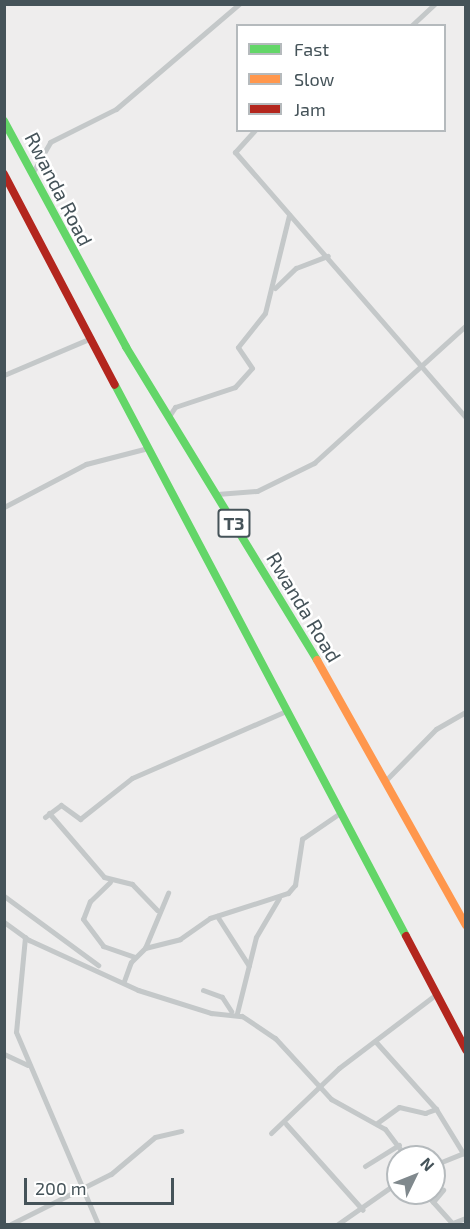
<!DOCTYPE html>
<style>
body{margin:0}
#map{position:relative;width:470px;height:1229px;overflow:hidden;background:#eeeded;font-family:"Exo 2",sans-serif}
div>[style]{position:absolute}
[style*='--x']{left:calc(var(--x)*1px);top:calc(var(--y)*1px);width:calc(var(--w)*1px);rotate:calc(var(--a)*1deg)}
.street>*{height:5px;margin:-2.5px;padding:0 2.5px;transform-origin:2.5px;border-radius:2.5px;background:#c4c8c9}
.fast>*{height:8px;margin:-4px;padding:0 4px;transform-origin:4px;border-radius:4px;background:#63d668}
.slow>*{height:8px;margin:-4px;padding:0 4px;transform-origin:4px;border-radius:4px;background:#ff974d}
.jam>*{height:8px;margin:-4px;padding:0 4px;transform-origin:4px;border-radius:4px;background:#b3261e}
span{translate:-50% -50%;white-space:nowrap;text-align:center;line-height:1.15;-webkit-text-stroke:5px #fff;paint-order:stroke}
.shield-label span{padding:2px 4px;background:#fff;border:2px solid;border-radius:4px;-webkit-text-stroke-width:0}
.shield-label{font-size:18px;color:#455359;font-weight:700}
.street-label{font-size:20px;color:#455359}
.frame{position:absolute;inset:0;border:6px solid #455359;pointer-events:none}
.legend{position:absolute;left:236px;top:24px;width:210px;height:108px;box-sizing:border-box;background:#fff;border:2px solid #b5babd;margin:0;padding:8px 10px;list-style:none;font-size:18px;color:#455359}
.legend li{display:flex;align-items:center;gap:12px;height:30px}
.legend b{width:30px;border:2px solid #b5babd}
.north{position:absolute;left:386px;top:1145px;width:60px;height:60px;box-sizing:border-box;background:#fff;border:2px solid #b5babd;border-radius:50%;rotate:47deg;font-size:16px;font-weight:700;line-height:24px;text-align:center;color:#455359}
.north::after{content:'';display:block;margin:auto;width:21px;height:27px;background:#80898d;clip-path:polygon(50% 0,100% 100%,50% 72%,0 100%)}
.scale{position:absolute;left:24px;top:1178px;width:150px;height:27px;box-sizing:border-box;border:3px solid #455359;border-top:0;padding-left:8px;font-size:18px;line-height:21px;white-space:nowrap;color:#455359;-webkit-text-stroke:4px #fff;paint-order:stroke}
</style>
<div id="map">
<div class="street">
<div style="--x:411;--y:26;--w:33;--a:-43"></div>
<div style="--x:255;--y:130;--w:30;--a:132"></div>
<div style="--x:235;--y:152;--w:352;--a:49"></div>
<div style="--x:33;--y:172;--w:34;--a:-60"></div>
<div style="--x:50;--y:142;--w:74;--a:-26.6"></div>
<div style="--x:116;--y:109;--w:162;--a:-40.5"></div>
<div style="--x:275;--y:288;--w:29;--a:-44"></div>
<div style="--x:296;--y:268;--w:34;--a:-21"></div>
<div style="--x:4;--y:375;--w:95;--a:-23"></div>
<div style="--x:169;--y:416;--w:11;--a:-56"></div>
<div style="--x:175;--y:407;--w:63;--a:-18.4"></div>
<div style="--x:235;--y:387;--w:25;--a:-48"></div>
<div style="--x:252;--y:368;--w:25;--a:-124"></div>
<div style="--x:238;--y:347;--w:43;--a:-51.5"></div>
<div style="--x:265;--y:313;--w:101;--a:-76.2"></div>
<div style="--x:217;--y:494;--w:40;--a:-4.3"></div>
<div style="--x:257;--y:491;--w:64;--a:-26.2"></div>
<div style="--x:314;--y:463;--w:205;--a:-42.2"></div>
<div style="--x:4;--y:507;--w:93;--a:-27.7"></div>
<div style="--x:86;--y:464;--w:64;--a:-14.5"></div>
<div style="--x:387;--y:779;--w:70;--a:-45.6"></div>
<div style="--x:436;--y:729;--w:34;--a:-30"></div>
<div style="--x:49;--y:813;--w:84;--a:49.3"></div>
<div style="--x:104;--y:877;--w:29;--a:14"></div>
<div style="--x:132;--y:884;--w:36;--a:46"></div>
<div style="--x:45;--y:817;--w:20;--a:-37"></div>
<div style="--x:61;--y:805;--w:24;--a:36"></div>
<div style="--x:80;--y:819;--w:66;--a:-38.3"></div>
<div style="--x:132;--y:778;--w:168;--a:-23.5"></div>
<div style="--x:110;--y:882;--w:28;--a:136"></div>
<div style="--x:90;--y:901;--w:19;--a:111"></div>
<div style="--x:83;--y:919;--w:34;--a:53"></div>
<div style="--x:103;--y:946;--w:34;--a:19"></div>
<div style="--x:4;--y:896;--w:117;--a:36.3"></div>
<div style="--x:217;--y:916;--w:59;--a:57.4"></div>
<div style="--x:4;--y:922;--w:31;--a:36"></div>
<div style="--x:29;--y:940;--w:120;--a:24.6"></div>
<div style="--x:138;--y:990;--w:77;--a:17.5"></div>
<div style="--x:211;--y:1013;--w:31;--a:6"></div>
<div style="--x:242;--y:1016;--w:40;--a:34"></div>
<div style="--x:275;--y:1038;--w:83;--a:47.4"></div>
<div style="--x:331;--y:1099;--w:62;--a:29.1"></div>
<div style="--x:385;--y:1129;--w:35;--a:53"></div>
<div style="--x:25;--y:937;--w:95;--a:95.4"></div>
<div style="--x:16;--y:1032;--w:209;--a:66.9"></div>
<div style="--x:145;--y:948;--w:60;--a:-67.3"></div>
<div style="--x:124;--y:981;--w:20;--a:-70"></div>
<div style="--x:131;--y:962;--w:20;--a:-45"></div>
<div style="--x:145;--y:948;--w:36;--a:-14"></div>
<div style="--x:180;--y:939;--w:37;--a:-35"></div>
<div style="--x:210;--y:918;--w:82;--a:-17.8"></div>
<div style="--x:288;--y:893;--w:11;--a:-49"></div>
<div style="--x:295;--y:885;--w:47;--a:-81.3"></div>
<div style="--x:302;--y:839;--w:46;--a:-34.4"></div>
<div style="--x:203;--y:990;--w:20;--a:20"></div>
<div style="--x:222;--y:997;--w:17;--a:57"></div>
<div style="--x:237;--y:1013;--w:78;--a:-76"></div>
<div style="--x:256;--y:937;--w:45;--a:-59.5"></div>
<div style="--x:375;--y:1041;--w:91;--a:48.1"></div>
<div style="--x:436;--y:1109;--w:52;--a:58.5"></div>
<div style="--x:4;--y:1054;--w:26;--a:25"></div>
<div style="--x:377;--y:1123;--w:27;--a:-36"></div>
<div style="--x:399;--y:1107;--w:27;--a:13"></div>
<div style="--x:425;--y:1113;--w:12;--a:-20"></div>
<div style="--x:286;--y:1124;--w:115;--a:48.2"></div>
<div style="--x:271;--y:1133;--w:94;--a:-43.7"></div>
<div style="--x:339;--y:1068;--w:119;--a:-37.2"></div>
<div style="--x:434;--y:1165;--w:35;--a:-22"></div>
<div style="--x:365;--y:1166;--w:40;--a:-32"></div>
<div style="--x:425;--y:1193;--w:40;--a:48"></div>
<div style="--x:433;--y:1202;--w:16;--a:-50"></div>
<div style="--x:11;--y:1224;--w:112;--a:-26.6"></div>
<div style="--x:111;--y:1174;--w:57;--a:-40.1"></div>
<div style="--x:155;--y:1137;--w:27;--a:-13"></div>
<div style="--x:338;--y:1224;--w:73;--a:-35"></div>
<div style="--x:450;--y:1224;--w:17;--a:-21"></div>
</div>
<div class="fast">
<div style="--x:4;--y:121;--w:257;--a:61.6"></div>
<div style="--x:126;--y:347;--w:367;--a:58.6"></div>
<div style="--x:115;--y:385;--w:623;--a:62.16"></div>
</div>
<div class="slow">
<div style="--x:317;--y:660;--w:304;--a:60.7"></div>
</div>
<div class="jam">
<div style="--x:4;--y:174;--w:238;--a:62.3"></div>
<div style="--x:406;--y:936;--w:129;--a:62.2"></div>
</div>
<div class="shield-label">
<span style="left:234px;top:523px">T3</span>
</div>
<div class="street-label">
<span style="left:59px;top:189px;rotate:63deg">Rwanda Road</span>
<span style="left:304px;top:607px;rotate:59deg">Rwanda Road</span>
</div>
<div class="frame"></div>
<ul class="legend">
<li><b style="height:8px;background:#63d668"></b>Fast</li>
<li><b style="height:8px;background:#ff974d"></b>Slow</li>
<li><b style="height:8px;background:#b3261e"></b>Jam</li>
</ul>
<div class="north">N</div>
<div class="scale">200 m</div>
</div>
